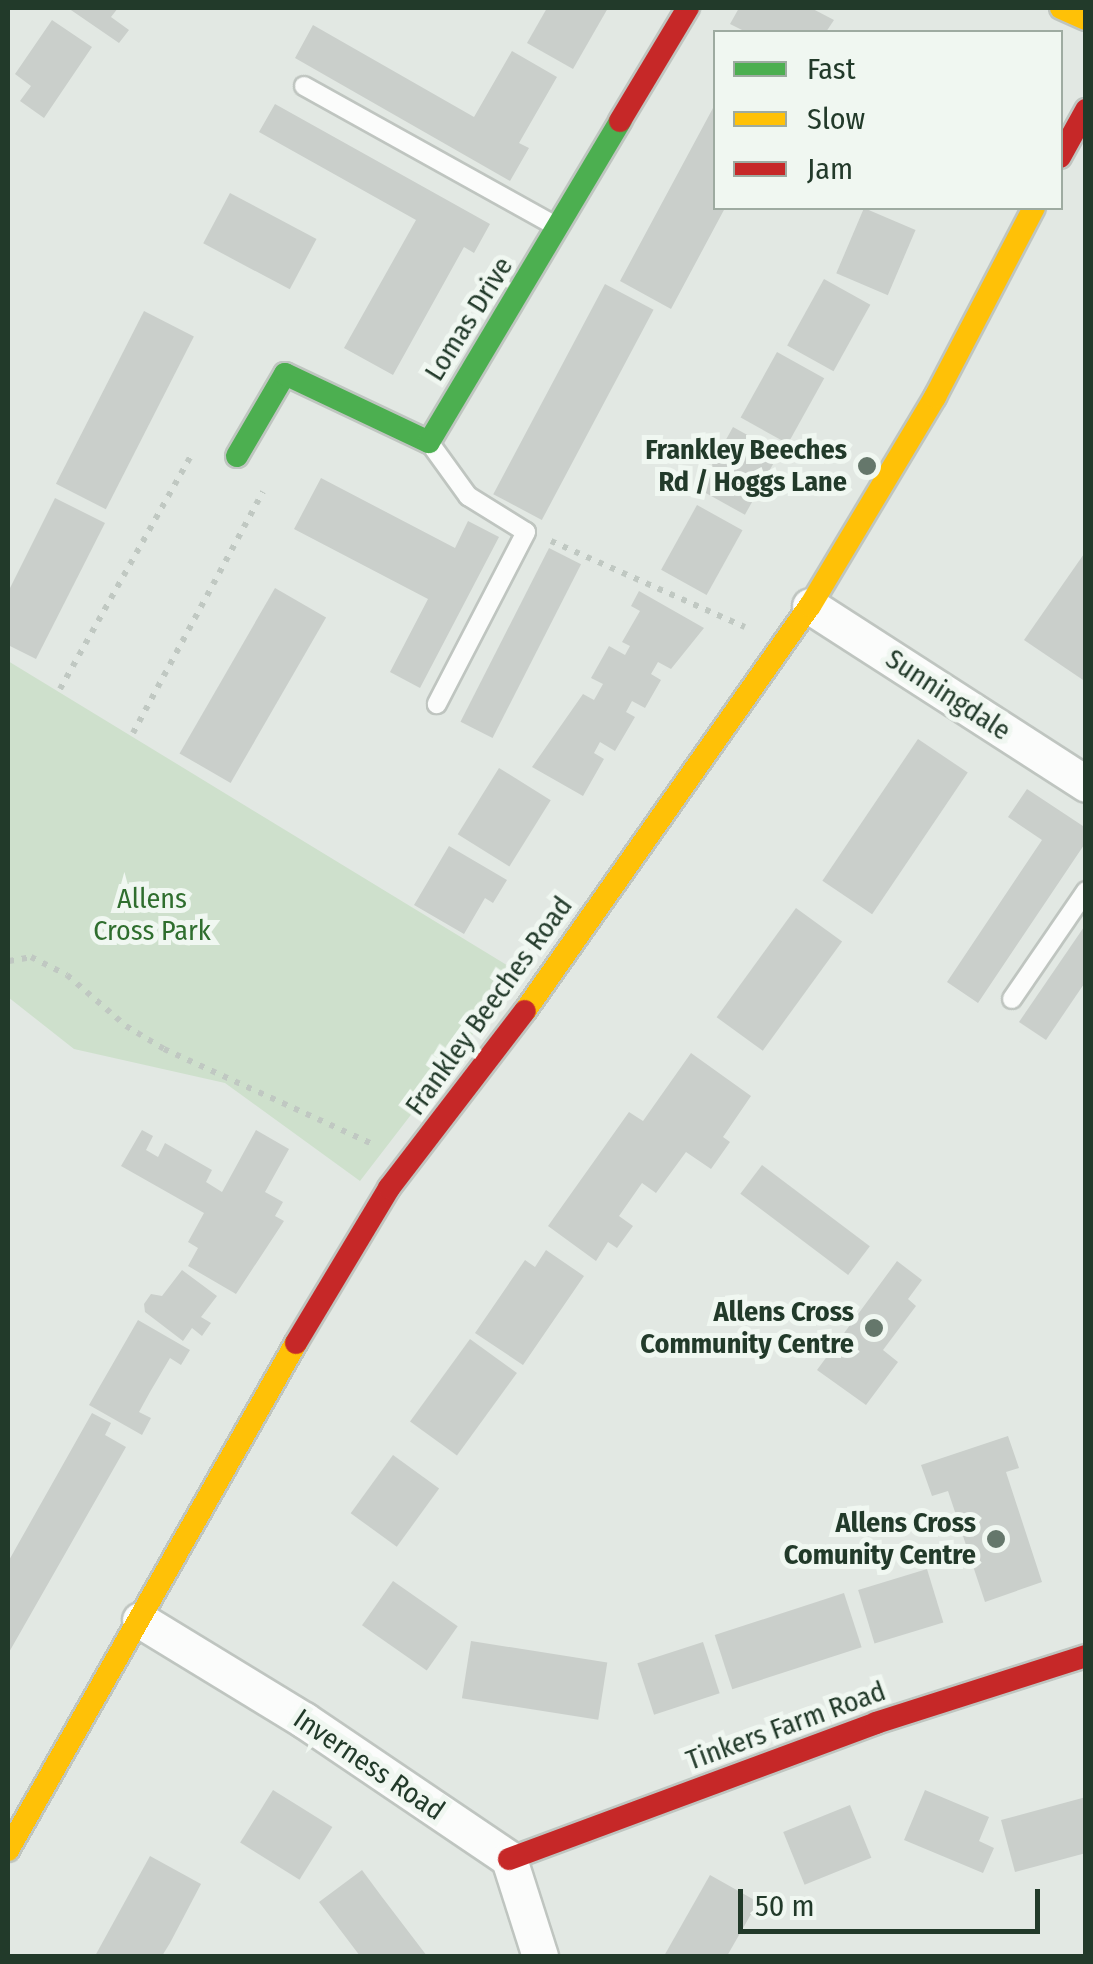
<!DOCTYPE html>
<style>
body{margin:0}
#map{position:relative;width:1093px;height:1964px;overflow:hidden;background:#e2e8e3;font-family:"Fira Sans Condensed",sans-serif}
div>[style]{position:absolute}
[style*='--x']{left:calc(var(--x)*1px);top:calc(var(--y)*1px);width:calc(var(--w)*1px);rotate:calc(var(--a)*1deg)}
.green>*{inset:0;background:#cee0cc}
.building>*{inset:0;background:#cacfcb;transform-origin:0 0}
.path>*{height:6px;margin-top:-3px;transform-origin:0;background:repeating-linear-gradient(90deg,#c0c8c2 0 5px,transparent 0 13px)}
.roads{filter:drop-shadow(2px 0 #bfc5c0) drop-shadow(-2px 0 #bfc5c0) drop-shadow(0 2px #bfc5c0) drop-shadow(0 -2px #bfc5c0)}
.lane>*{height:18px;margin:-9px;padding:0 9px;transform-origin:9px;border-radius:9px;background:#fbfcfb}
.street>*{height:35px;margin:-17.5px;padding:0 17.5px;transform-origin:17.5px;border-radius:17.5px;background:#fbfcfb}
.fast>*{height:22px;margin:-11px;padding:0 11px;transform-origin:11px;border-radius:11px;background:#4caf50}
.slow>*{height:22px;margin:-11px;padding:0 11px;transform-origin:11px;border-radius:11px;background:#ffc107}
.jam>*{height:22px;margin:-11px;padding:0 11px;transform-origin:11px;border-radius:11px;background:#c62828}
.dots>*{width:28px;height:28px;translate:-50% -50%;box-sizing:border-box;border:5px solid #f0f7f1;border-radius:50%}
span{translate:-50% -50%;white-space:nowrap;text-align:center;line-height:1.15;-webkit-text-stroke:10px #f0f7f1;paint-order:stroke}
.street-label{font-size:28px;color:#223a2a}
.poi-label{font-size:28px;color:#223a2a;font-weight:700}
.right{translate:-100% -50%;text-align:right}
.park-label{font-size:28px;color:#2f6e2e}
.frame{position:absolute;inset:0;border:10px solid #223a2a;pointer-events:none}
.legend{position:absolute;left:713px;top:30px;width:350px;height:180px;box-sizing:border-box;background:#f0f7f1;border:2px solid #9eaba1;margin:0;padding:12px 18px;list-style:none;font-size:30px;color:#223a2a}
.legend li{display:flex;align-items:center;gap:20px;height:50px}
.legend b{width:50px;border:2px solid #9eaba1}
.scale{position:absolute;left:738px;top:1889px;width:302px;height:45px;box-sizing:border-box;border:5px solid #223a2a;border-top:0;padding-left:12px;font-size:30px;line-height:35px;white-space:nowrap;color:#223a2a;-webkit-text-stroke:8px #f0f7f1;paint-order:stroke}
</style>
<div id="map">
<div class="green">
<div style="clip-path:polygon(8px 661px,520px 973px,360px 1181px,225px 1083px,74px 1049px,8px 997px)"></div>
</div>
<div class="building">
<div style="clip-path:polygon(68px 8px,118px 8px,111px 17px,129px 30px,119px 43px)"></div>
<div style="clip-path:polygon(547px 8px,608px 8px,573px 69px,527px 43px)"></div>
<div style="clip-path:polygon(739px 8px,811px 8px,834px 20px,826px 32px,746px 32px,730px 24px)"></div>
<div style="clip-path:polygon(52px 20px,92px 47px,44px 118px,20px 101px,31px 86px,15px 74px)"></div>
<div style="clip-path:polygon(313px 25px,474px 117px,512px 51px,557px 77px,519px 143px,529px 148px,510px 181px,295px 58px)"></div>
<div style="clip-path:polygon(275px 104px,490px 224px,474px 253px,464px 247px,393px 375px,344px 348px,416px 220px,259px 132px)"></div>
<div style="clip-path:polygon(713px 108px,716px 208px,725px 208px,671px 309px,620px 281px)"></div>
<div style="left:230px;top:193px;width:98px;height:57px;rotate:28deg"></div>
<div style="left:864px;top:208px;width:56px;height:71px;rotate:23deg"></div>
<div style="left:824px;top:279px;width:53px;height:76px;rotate:29deg"></div>
<div style="left:605px;top:284px;width:55px;height:238px;rotate:28deg"></div>
<div style="left:144px;top:311px;width:56px;height:194px;rotate:27deg"></div>
<div style="left:777px;top:352px;width:54px;height:75px;rotate:29deg"></div>
<div style="left:733px;top:427px;width:53px;height:71px;rotate:29deg"></div>
<div style="clip-path:polygon(321px 478px,455px 548px,468px 521px,499px 537px,420px 688px,390px 672px,428px 599px,294px 529px)"></div>
<div style="clip-path:polygon(55px 498px,105px 523px,36px 659px,8px 645px,8px 592px)"></div>
<div style="left:697px;top:505px;width:52px;height:74px;rotate:29deg"></div>
<div style="left:549px;top:548px;width:36px;height:195px;rotate:27deg"></div>
<div style="clip-path:polygon(1086px 551px,1086px 682px,1024px 640px)"></div>
<div style="left:275px;top:588px;width:59px;height:191px;rotate:30deg"></div>
<div style="clip-path:polygon(639px 591px,704px 628px,671px 669px,658px 662px,651px 674px,661px 680px,645px 708px,632px 701px,626px 712px,635px 717px,615px 751px,600px 742px,594px 753px,604px 759px,583px 796px,532px 767px,583px 694px,594px 700px,603px 684px,591px 678px,609px 646px,625px 655px,630px 646px,622px 642px,640px 611px,631px 606px)"></div>
<div style="left:918px;top:739px;width:60px;height:171px;rotate:34deg"></div>
<div style="left:499px;top:768px;width:61px;height:78px;rotate:32deg"></div>
<div style="clip-path:polygon(1027px 789px,1086px 828px,1086px 842px,978px 1003px,947px 982px,1042px 840px,1008px 817px)"></div>
<div style="clip-path:polygon(449px 846px,507px 880px,493px 903px,485px 898px,464px 934px,414px 905px)"></div>
<div style="left:796px;top:908px;width:57px;height:135px;rotate:36deg"></div>
<div style="clip-path:polygon(1086px 924px,1086px 981px,1046px 1040px,1019px 1022px)"></div>
<div style="clip-path:polygon(691px 1053px,751px 1096px,723px 1137px,730px 1142px,711px 1169px,686px 1152px,656px 1193px,642px 1183px,619px 1216px,633px 1226px,617px 1248px,608px 1242px,596px 1261px,548px 1226px,629px 1112px,643px 1121px)"></div>
<div style="clip-path:polygon(142px 1130px,153px 1136px,146px 1150px,158px 1157px,165px 1143px,212px 1170px,206px 1182px,222px 1192px,256px 1130px,289px 1149px,265px 1192px,283px 1202px,275px 1216px,284px 1221px,236px 1294px,188px 1266px,198px 1248px,188px 1242px,204px 1213px,121px 1166px)"></div>
<div style="left:762px;top:1165px;width:135px;height:36px;rotate:37deg"></div>
<div style="clip-path:polygon(546px 1250px,584px 1276px,523px 1365px,475px 1333px,525px 1260px,535px 1267px)"></div>
<div style="clip-path:polygon(897px 1261px,922px 1280px,908px 1299px,916px 1306px,883px 1350px,898px 1362px,866px 1405px,817px 1370px)"></div>
<div style="clip-path:polygon(182px 1270px,217px 1296px,201px 1317px,211px 1323px,202px 1336px,192px 1328px,183px 1341px,145px 1312px,144px 1304px,151px 1294px,162px 1296px)"></div>
<div style="clip-path:polygon(138px 1320px,190px 1350px,181px 1365px,170px 1358px,150px 1392px,139px 1412px,151px 1418px,142px 1435px,89px 1405px)"></div>
<div style="left:470px;top:1339px;width:58px;height:102px;rotate:36deg"></div>
<div style="clip-path:polygon(92px 1413px,111px 1423px,105px 1435px,126px 1447px,8px 1654px,8px 1562px)"></div>
<div style="clip-path:polygon(1008px 1436px,1019px 1468px,1006px 1472px,1042px 1582px,985px 1602px,948px 1491px,932px 1496px,921px 1465px)"></div>
<div style="left:393px;top:1455px;width:57px;height:72px;rotate:36deg"></div>
<div style="left:927px;top:1569px;width:56px;height:72px;rotate:73deg"></div>
<div style="left:393px;top:1581px;width:79px;height:54px;rotate:35deg"></div>
<div style="left:844px;top:1593px;width:57px;height:136px;rotate:72deg"></div>
<div style="left:471px;top:1641px;width:138px;height:58px;rotate:9deg"></div>
<div style="left:703px;top:1642px;width:54px;height:69px;rotate:72deg"></div>
<div style="left:273px;top:1790px;width:70px;height:62px;rotate:32deg"></div>
<div style="clip-path:polygon(925px 1790px,989px 1817px,979px 1841px,994px 1848px,983px 1873px,904px 1840px)"></div>
<div style="clip-path:polygon(1086px 1797px,1086px 1853px,1015px 1872px,1001px 1820px)"></div>
<div style="left:850px;top:1805px;width:57px;height:72px;rotate:68deg"></div>
<div style="clip-path:polygon(150px 1856px,201px 1884px,170px 1943px,162px 1956px,95px 1956px)"></div>
<div style="clip-path:polygon(362px 1870px,382px 1897px,427px 1956px,360px 1956px,319px 1902px)"></div>
<div style="clip-path:polygon(710px 1875px,758px 1902px,727px 1956px,664px 1956px)"></div>
</div>
<div class="path">
<div style="--x:551;--y:541;--w:212;--a:23.9"></div>
<div style="--x:60;--y:689;--w:267;--a:-60.7"></div>
<div style="--x:133;--y:733;--w:274;--a:-61.7"></div>
<div style="--x:9;--y:961;--w:22;--a:-10"></div>
<div style="--x:31;--y:957;--w:40;--a:26.6"></div>
<div style="--x:67;--y:975;--w:78;--a:40.8"></div>
<div style="--x:126;--y:1026;--w:44;--a:31.2"></div>
<div style="--x:164;--y:1049;--w:229;--a:24.5"></div>
</div>
<div class="roads">
<div class="lane">
<div style="--x:304;--y:86;--w:286;--a:29.1"></div>
<div style="--x:429;--y:442;--w:67;--a:54.2"></div>
<div style="--x:468;--y:496;--w:68;--a:31.8"></div>
<div style="--x:526;--y:532;--w:194;--a:117.4"></div>
<div style="--x:1012;--y:999;--w:131;--a:-55.6"></div>
</div>
<div class="street">
<div style="--x:810;--y:606;--w:328;--a:32.8"></div>
<div style="--x:140;--y:1620;--w:192;--a:31.4"></div>
<div style="--x:304;--y:1720;--w:248;--a:34.1"></div>
<div style="--x:509;--y:1859;--w:102;--a:72.3"></div>
</div>
<div class="fast">
<div style="--x:237;--y:456;--w:95;--a:-59.7"></div>
<div style="--x:285;--y:374;--w:159;--a:25.3"></div>
<div style="--x:429;--y:442;--w:374;--a:-59.2"></div>
</div>
<div class="slow">
<div style="--x:1061;--y:8;--w:27;--a:24"></div>
<div style="--x:525;--y:1011;--w:495;--a:-54.9"></div>
<div style="--x:810;--y:606;--w:244;--a:-59.1"></div>
<div style="--x:935;--y:397;--w:213;--a:-62.4"></div>
<div style="--x:8;--y:1850;--w:583;--a:-60.4"></div>
</div>
<div class="jam">
<div style="--x:620;--y:121;--w:132;--a:-59"></div>
<div style="--x:1060;--y:157;--w:54;--a:-61"></div>
<div style="--x:296;--y:1343;--w:181;--a:-59"></div>
<div style="--x:389;--y:1188;--w:223;--a:-52.5"></div>
<div style="--x:509;--y:1859;--w:391;--a:-20.3"></div>
<div style="--x:876;--y:1723;--w:220;--a:-17.7"></div>
</div>
</div>
<div class="dots">
<div style="left:867px;top:466px;background:#65776b"></div>
<div style="left:874px;top:1328px;background:#65776b"></div>
<div style="left:996px;top:1539px;background:#65776b"></div>
</div>
<div class="street-label">
<span style="left:469px;top:319px;rotate:-58deg">Lomas Drive</span>
<span style="left:948px;top:695px;rotate:33deg">Sunningdale</span>
<span style="left:489px;top:1006px;rotate:-54deg">Frankley Beeches Road</span>
<span style="left:786px;top:1726px;rotate:-20deg">Tinkers Farm Road</span>
<span style="left:369px;top:1765px;rotate:34deg">Inverness Road</span>
</div>
<div class="poi-label">
<span class="right" style="left:847px;top:466px">Frankley Beeches<br>Rd / Hoggs Lane</span>
<span class="right" style="left:854px;top:1328px">Allens Cross<br>Community Centre</span>
<span class="right" style="left:976px;top:1539px">Allens Cross<br>Comunity Centre</span>
</div>
<div class="park-label">
<span style="left:152px;top:915px">Allens<br>Cross Park</span>
</div>
<div class="frame"></div>
<ul class="legend">
<li><b style="height:12px;background:#4caf50"></b>Fast</li>
<li><b style="height:12px;background:#ffc107"></b>Slow</li>
<li><b style="height:12px;background:#c62828"></b>Jam</li>
</ul>
<div class="scale">50 m</div>
</div>
